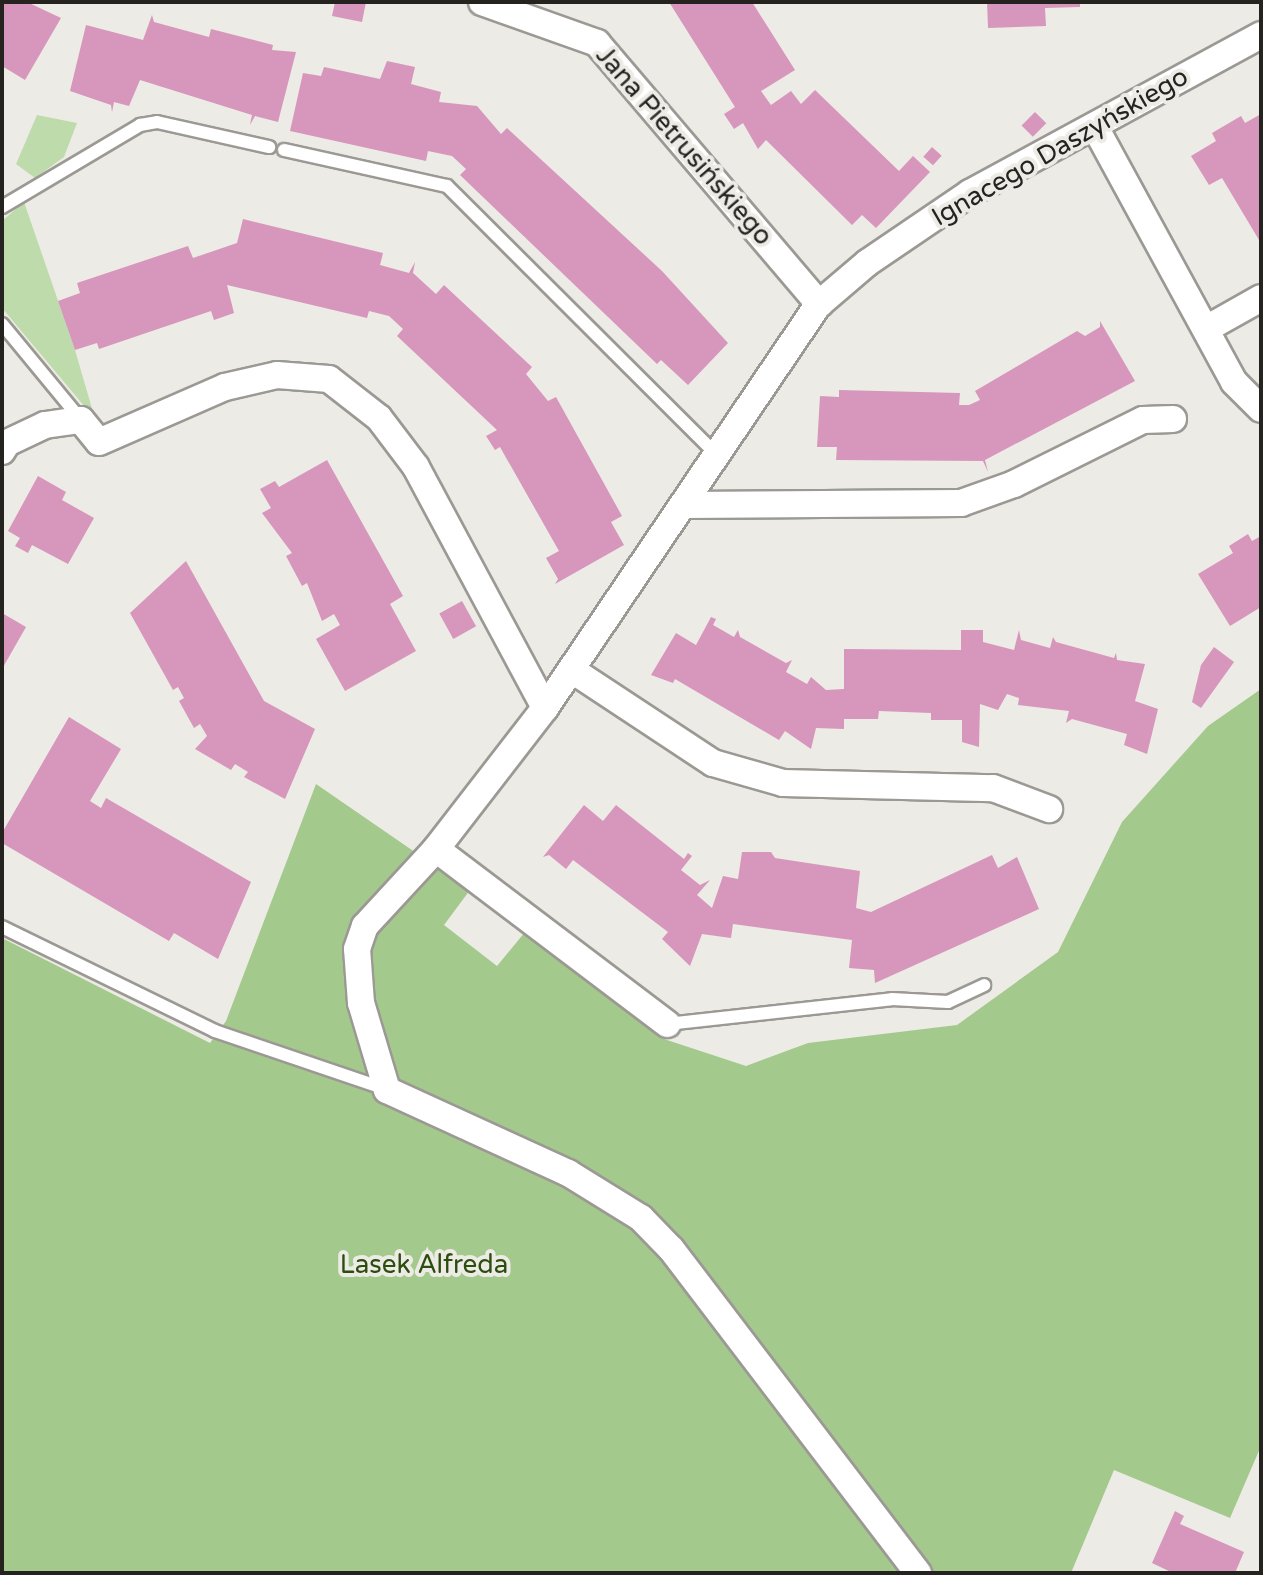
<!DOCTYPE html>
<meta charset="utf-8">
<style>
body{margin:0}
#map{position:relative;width:1263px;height:1575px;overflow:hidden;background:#edebe5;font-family:"Varela Round",sans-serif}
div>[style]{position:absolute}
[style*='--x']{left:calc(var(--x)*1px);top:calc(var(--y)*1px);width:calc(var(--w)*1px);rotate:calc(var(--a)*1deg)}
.green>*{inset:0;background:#bedbac}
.forest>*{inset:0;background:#a4c98d}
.building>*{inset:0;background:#d796bb;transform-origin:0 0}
.roads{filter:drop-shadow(2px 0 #9c9994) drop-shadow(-2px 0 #9c9994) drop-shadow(0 2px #9c9994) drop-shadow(0 -2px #9c9994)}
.service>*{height:12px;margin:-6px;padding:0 6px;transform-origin:6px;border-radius:6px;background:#fff}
.minor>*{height:26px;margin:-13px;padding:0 13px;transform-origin:13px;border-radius:13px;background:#fff}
span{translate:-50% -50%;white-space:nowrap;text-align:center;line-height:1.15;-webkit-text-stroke:8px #edebe5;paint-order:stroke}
.street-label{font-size:26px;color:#242320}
.park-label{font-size:26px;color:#2c4d0e}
.frame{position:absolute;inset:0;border:4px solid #242320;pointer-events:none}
</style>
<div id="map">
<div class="green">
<div style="clip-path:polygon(37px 115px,77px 123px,64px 157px,35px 178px,16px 164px)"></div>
<div style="clip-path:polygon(24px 202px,75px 350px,95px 419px,2px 308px,2px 221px)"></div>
</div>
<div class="forest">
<div style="clip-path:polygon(1261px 689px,1261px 1446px,1230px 1518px,1114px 1470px,1071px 1573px,2px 1573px,2px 938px,210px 1043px,226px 1021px,316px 784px,470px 890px,444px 925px,497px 966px,525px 932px,664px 1039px,746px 1066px,808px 1043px,957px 1025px,1058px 952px,1122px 822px,1208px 726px)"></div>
</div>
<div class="building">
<div style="clip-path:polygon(2px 2px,27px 2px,61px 18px,25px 80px,2px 66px)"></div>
<div style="clip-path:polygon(335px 2px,366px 2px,362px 22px,332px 16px)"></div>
<div style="clip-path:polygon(669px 2px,752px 2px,795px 70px,761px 91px,771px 105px,791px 91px,801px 104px,815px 90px,899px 171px,913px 156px,930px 172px,876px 228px,862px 215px,852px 225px,766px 140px,758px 149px,743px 123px,734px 129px,724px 114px,735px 107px)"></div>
<div style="clip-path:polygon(987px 2px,1080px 2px,1080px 7px,1045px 8px,1046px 26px,988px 28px)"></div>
<div style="clip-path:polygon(152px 15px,154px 22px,209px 37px,211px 29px,273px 45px,272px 50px,296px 52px,278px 122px,255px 116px,250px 125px,252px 115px,140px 80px,129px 106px,114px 102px,112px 112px,111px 105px,70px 91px,86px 25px,143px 40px)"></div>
<div style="clip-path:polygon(387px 61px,415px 67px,411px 84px,441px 92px,439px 102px,477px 106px,501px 134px,507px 128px,662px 271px,728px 343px,688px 385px,661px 360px,657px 364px,460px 175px,466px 169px,452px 156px,428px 151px,426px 161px,290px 131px,303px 73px,321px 76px,324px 67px,380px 79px)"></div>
<div style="left:1035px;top:112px;width:16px;height:19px;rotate:45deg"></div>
<div style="clip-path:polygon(1261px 114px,1261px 239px,1259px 240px,1222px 178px,1209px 185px,1191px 156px,1216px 141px,1212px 133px,1241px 116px,1245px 123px)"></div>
<div style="left:932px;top:147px;width:13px;height:13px;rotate:42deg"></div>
<div style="clip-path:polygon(243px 219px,383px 253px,380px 265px,409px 273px,415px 262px,413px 273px,436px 294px,444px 285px,532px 367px,526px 374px,548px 401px,556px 397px,622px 516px,611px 522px,624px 545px,555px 584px,558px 579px,546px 558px,559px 551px,500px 447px,495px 450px,486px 436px,497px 430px,397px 336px,403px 329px,389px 316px,369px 311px,367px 318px,227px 285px,234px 313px,214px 320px,211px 311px,99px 349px,97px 343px,75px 350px,58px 301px,80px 293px,77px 283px,188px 246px,193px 258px,237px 243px)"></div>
<div style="clip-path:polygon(1100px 321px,1135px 381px,985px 460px,988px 472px,983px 461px,836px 460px,837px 447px,817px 447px,820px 396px,839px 397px,839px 390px,960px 393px,959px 405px,969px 405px,980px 400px,975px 391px,1077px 331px,1085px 336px,1100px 327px)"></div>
<div style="clip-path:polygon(327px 460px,403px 596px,390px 604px,416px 651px,345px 691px,316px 639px,340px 625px,334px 614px,322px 621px,307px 583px,302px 586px,286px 556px,292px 553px,262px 513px,271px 508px,260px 489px,275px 481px,279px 487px)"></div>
<div style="clip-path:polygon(38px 476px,66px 492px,62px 500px,94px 518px,68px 564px,32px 545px,28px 553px,15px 546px,20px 538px,8px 531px)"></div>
<div style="clip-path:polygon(1248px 534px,1252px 541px,1261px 536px,1261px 607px,1230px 626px,1198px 574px,1233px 553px,1229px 546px)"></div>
<div style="clip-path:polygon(186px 561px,264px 701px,315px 729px,285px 799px,244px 777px,248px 772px,235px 764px,231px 770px,195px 749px,207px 736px,200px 724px,194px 728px,179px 701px,184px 698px,178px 687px,173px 690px,130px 613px)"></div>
<div style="left:462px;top:601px;width:29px;height:26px;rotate:61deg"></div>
<div style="clip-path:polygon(2px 613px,26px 627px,2px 669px)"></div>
<div style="clip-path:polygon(711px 617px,716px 619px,713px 625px,734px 637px,738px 630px,740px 637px,786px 663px,792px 660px,786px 672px,807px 684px,811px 677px,826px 690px,844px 689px,844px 649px,961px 650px,961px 630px,983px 630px,983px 642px,1014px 650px,1019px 630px,1021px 640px,1050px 648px,1053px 637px,1056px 642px,1114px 658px,1116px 653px,1117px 660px,1145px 664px,1135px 701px,1158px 709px,1147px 754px,1124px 745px,1127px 734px,1072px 719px,1066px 723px,1069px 711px,1018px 705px,1019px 698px,1007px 694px,998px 710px,980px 704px,979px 747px,962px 742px,962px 720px,931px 720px,931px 713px,879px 711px,878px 719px,844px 719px,844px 729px,816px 728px,811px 749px,785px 731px,779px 740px,675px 679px,673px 683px,651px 675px,676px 633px,696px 645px)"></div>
<div style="clip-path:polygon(1214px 647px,1234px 662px,1201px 708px,1192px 702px,1201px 665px)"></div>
<div style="clip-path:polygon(69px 717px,121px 749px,90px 801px,101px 808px,106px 798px,251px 882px,218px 959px,174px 933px,169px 941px,2px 843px,2px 833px)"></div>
<div style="clip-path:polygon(584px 805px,603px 821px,616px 805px,684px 859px,688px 853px,692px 856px,681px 870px,700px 885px,710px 880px,697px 895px,712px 908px,723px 876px,738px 879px,742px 852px,771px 852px,775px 858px,860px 871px,856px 908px,871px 912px,992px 855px,998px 868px,1017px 857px,1039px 909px,875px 983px,874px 970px,849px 968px,852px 940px,733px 924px,731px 938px,702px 934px,690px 966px,662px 939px,668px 932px,573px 860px,566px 869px,549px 855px,543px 857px)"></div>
<div style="clip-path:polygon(1175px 1511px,1184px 1516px,1180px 1524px,1244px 1552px,1235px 1573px,1173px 1573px,1152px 1563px)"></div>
</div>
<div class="roads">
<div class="service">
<div style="--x:284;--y:150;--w:167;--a:12.5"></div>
<div style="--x:447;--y:186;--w:383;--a:44.9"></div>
<div style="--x:2;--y:207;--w:161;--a:-30.7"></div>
<div style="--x:140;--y:125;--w:17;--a:-10"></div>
<div style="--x:157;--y:122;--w:115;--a:12.6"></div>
<div style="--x:2;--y:324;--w:124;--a:50.5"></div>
<div style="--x:2;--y:927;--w:237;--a:26"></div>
<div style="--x:215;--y:1031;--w:180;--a:18.8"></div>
<div style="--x:667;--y:1024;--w:226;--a:-6.3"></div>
<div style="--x:892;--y:999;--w:56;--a:3.1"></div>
<div style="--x:948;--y:1002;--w:40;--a:-25"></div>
</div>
<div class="minor">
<div style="--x:482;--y:2;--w:122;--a:19.6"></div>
<div style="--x:597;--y:43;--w:343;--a:49.6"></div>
<div style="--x:1095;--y:127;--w:290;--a:61.4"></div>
<div style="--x:1234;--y:382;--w:38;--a:45"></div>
<div style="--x:1206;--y:329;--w:63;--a:-29.4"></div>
<div style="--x:2;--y:451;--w:9;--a:-58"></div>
<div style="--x:7;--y:443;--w:42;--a:-25.3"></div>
<div style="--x:45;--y:425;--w:36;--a:-8"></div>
<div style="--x:81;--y:420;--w:28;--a:51"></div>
<div style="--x:99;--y:442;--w:137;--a:-23.6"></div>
<div style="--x:225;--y:387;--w:53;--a:-13"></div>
<div style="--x:277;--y:375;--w:52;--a:4.4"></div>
<div style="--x:329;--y:379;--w:63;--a:38"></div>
<div style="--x:379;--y:418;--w:61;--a:52.9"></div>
<div style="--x:416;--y:467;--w:273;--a:61.8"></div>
<div style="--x:685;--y:505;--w:276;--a:-0.4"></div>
<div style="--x:961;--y:503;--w:56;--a:-19.7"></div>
<div style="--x:1014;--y:484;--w:144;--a:-26.4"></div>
<div style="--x:1143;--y:420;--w:30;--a:-2"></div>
<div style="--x:572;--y:670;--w:169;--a:33.4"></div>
<div style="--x:713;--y:763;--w:73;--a:15.9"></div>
<div style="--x:783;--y:783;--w:210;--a:1.4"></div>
<div style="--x:993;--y:788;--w:60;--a:20.6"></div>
<div style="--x:436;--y:849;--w:290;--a:37.1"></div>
<div style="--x:918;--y:1573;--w:407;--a:-127.3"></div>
<div style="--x:671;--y:1249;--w:43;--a:-134.1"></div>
<div style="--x:641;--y:1218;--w:86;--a:-148.3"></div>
<div style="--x:568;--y:1173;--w:199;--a:-155.4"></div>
<div style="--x:387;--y:1090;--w:91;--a:-106.6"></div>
<div style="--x:361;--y:1003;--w:54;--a:-94.2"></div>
<div style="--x:357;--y:949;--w:24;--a:-71"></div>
<div style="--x:365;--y:926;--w:105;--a:-47.3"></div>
<div style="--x:436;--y:849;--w:178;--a:-52.3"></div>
<div style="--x:545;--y:708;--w:488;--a:-55.9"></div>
<div style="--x:819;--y:304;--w:63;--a:-40.5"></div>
<div style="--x:867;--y:263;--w:125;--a:-34.2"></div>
<div style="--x:970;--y:193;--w:331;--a:-28.5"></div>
</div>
</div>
<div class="street-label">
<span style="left:684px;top:146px;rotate:49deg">Jana Pietrusińskiego</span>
<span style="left:1060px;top:147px;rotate:-30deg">Ignacego Daszyńskiego</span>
</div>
<div class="park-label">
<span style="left:424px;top:1265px">Lasek Alfreda</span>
</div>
<div class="frame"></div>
</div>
